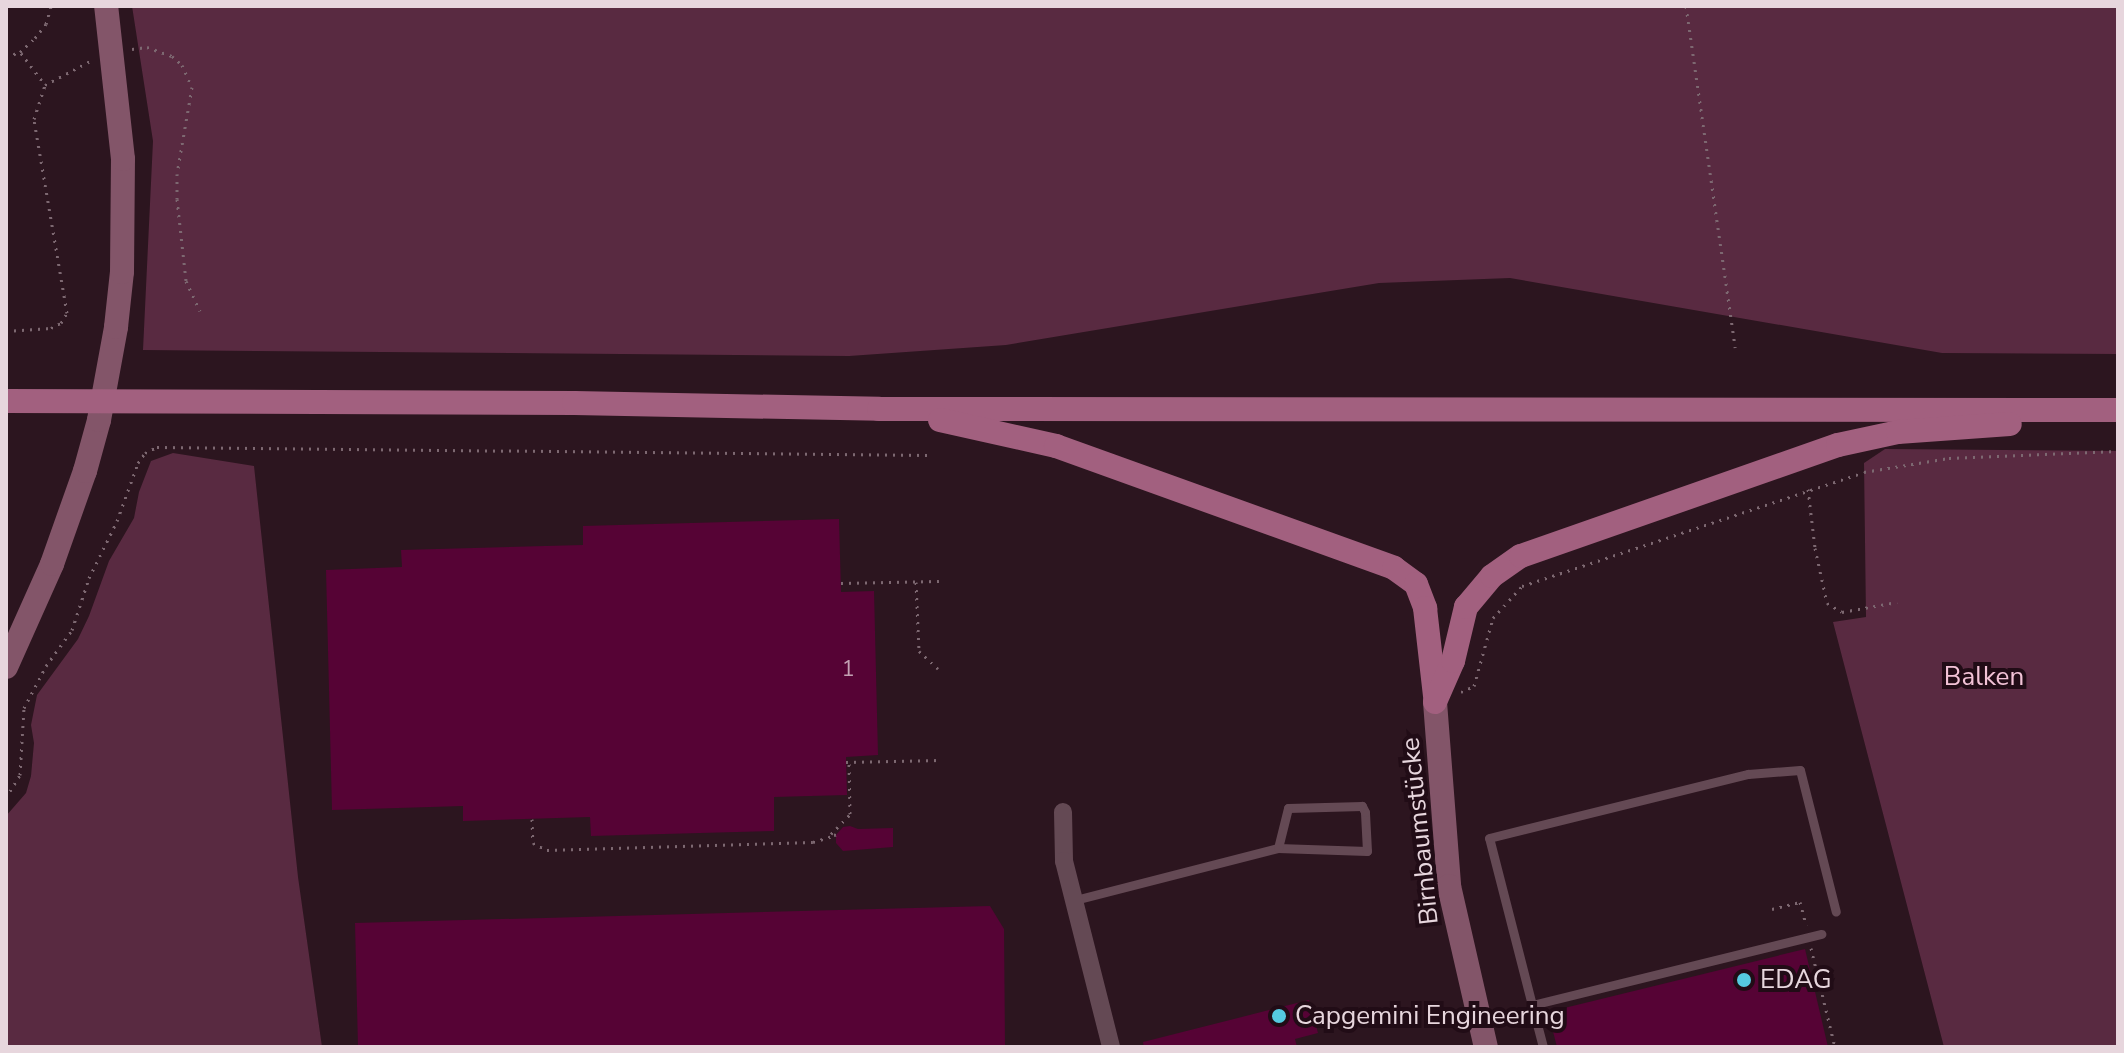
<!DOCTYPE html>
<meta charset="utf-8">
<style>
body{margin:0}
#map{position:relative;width:2124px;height:1053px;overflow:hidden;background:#2c151f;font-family:"Nunito Sans",sans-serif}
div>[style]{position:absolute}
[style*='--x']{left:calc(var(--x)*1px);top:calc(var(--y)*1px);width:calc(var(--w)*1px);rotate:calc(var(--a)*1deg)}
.green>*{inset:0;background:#592a41}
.building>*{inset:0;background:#560335}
.path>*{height:3px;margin-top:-1.5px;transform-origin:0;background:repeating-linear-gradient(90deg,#7d6871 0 2px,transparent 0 8px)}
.lane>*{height:9px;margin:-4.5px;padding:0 4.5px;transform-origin:4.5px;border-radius:4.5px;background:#644954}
.street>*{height:18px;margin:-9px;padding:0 9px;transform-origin:9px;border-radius:9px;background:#644954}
.secondary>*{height:24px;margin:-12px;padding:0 12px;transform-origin:12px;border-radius:12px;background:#835569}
.primary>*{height:24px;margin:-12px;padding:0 12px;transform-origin:12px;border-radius:12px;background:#a2607f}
.dots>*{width:22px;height:22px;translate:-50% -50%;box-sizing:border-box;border:4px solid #210c16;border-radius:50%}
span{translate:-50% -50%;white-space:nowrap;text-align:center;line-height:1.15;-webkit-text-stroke:8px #210c16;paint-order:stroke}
.number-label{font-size:22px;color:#c3a1b3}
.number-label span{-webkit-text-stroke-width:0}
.park-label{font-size:26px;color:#f2c2d6}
.street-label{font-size:26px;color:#e7d6dd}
.poi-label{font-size:26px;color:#e7d6dd}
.left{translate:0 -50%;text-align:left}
.frame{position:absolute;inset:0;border:8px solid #e7d6dd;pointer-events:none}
</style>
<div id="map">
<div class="green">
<div style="clip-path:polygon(132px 6px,2118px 6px,2118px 354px,1942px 353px,1510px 278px,1379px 283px,1006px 345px,849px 356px,143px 350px,153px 141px)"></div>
<div style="clip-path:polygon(1885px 449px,2118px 451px,2118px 1047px,1944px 1047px,1833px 622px,1866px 617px,1864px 463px)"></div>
<div style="clip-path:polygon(173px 453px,254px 466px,298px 877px,322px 1047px,6px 1047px,6px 816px,26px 793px,31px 776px,34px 743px,31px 725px,37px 695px,78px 639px,89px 616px,109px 561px,134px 518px,139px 492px,151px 461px)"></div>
</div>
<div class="building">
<div style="clip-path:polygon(839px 519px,841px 592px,874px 591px,878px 755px,846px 757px,847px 795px,774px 797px,774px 831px,591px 836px,590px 817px,463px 821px,463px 806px,332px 810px,326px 570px,402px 567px,401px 550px,583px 545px,583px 526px)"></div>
<div style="clip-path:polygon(850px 826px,858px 829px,893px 828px,893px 847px,843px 851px,836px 843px,836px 835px,843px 827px)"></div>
<div style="clip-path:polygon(990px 906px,1004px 929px,1005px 1047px,358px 1047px,355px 923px)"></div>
<div style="clip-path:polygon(1805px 949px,1828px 1047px,1557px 1047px,1548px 1012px)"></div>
<div style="clip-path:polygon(1309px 1000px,1318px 1033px,1295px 1039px,1297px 1047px,1144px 1047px,1143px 1042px)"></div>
</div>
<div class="path">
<div style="--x:1686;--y:6;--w:345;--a:81.8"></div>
<div style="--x:132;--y:49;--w:15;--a:-8"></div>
<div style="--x:147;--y:47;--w:27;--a:20"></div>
<div style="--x:172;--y:56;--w:13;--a:42"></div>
<div style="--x:182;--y:65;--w:24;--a:66"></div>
<div style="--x:192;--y:87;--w:88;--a:99.8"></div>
<div style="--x:177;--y:174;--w:25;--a:90"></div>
<div style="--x:177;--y:199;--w:82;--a:83.7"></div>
<div style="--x:186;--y:281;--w:33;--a:65"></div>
<div style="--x:21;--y:53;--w:40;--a:53"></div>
<div style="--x:6;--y:57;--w:15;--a:-20"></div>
<div style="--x:20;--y:52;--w:21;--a:-43"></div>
<div style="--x:35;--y:38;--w:18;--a:-52"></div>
<div style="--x:46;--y:24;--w:19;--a:-74"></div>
<div style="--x:6;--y:331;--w:45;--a:-3.8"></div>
<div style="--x:51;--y:328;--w:11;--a:-27"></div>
<div style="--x:61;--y:323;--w:12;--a:-59"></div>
<div style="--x:67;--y:313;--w:197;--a:-99.7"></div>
<div style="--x:34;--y:119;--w:36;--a:-72"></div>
<div style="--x:45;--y:85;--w:55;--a:-28"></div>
<div style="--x:1808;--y:489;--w:59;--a:83.2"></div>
<div style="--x:1815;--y:548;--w:56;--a:77.7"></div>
<div style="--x:1827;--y:603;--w:17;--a:31"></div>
<div style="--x:1842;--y:612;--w:56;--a:-10.3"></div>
<div style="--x:916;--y:582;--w:69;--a:87.5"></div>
<div style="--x:919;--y:651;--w:26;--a:43"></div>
<div style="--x:841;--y:583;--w:98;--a:-1.2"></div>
<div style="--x:1461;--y:692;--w:14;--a:-25"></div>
<div style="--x:1474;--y:686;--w:71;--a:-74.4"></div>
<div style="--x:1493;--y:618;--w:43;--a:-47.8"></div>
<div style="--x:1522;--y:586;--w:360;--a:-18.4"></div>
<div style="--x:1864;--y:472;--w:86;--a:-9.4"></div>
<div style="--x:1949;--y:458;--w:169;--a:-2.4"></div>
<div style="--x:846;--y:762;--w:95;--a:-1.2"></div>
<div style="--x:6;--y:798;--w:27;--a:-59"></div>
<div style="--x:20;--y:775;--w:67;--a:-86.6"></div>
<div style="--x:24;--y:708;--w:47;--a:-62.4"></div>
<div style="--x:46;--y:666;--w:44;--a:-54.2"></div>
<div style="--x:72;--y:630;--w:55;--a:-71.9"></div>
<div style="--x:89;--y:578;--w:64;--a:-63.8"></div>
<div style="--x:117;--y:521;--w:62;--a:-70.1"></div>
<div style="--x:138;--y:463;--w:12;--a:-55"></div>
<div style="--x:145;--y:453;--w:13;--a:-27"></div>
<div style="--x:157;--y:447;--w:771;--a:0.59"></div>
<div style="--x:532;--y:819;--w:24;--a:88"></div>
<div style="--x:533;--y:843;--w:16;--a:27"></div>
<div style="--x:547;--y:850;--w:266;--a:-1.7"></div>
<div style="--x:813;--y:842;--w:24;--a:-17"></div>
<div style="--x:836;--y:835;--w:5;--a:-169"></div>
<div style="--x:831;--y:834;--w:28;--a:-46"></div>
<div style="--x:850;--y:814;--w:52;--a:-91.1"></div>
<div style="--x:1772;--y:909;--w:29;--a:-14"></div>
<div style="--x:1800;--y:902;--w:24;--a:75"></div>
<div style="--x:1811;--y:948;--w:102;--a:76.4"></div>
</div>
<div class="lane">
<div style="--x:1075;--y:900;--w:210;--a:-14.4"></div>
<div style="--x:1278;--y:848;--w:89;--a:1.9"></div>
<div style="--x:1367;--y:851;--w:39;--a:-93"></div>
<div style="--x:1365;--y:812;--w:7;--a:-117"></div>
<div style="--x:1362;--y:806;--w:74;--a:178.5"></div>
<div style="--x:1288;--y:808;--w:41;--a:104"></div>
<div style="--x:1532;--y:1005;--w:172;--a:-104.4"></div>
<div style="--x:1489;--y:838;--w:267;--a:-13.9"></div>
<div style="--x:1748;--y:774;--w:52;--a:-4.4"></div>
<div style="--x:1800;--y:770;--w:146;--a:75.8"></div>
<div style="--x:1543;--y:1047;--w:43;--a:-104.7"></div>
<div style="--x:1532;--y:1005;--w:298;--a:-13.8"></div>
</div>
<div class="street">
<div style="--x:1063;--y:812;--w:49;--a:88.8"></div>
<div style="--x:1064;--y:861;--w:192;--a:75.8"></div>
</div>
<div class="secondary">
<div style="--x:6;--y:667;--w:113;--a:-65.9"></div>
<div style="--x:52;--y:564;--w:99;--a:-70.5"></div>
<div style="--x:85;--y:471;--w:53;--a:-74.6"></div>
<div style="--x:99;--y:420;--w:95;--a:-79.6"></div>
<div style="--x:116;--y:327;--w:55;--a:-83.8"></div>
<div style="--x:122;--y:272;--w:113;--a:-89.5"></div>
<div style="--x:123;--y:159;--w:154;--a:-96.3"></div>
<div style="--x:1435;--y:702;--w:185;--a:85.6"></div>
<div style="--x:1449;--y:886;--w:165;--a:77.1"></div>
</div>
<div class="primary">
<div style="--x:6;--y:401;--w:568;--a:0.2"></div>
<div style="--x:574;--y:403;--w:305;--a:1.1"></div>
<div style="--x:879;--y:409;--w:1239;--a:0.05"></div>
<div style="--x:940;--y:420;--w:119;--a:12.6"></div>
<div style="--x:1056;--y:446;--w:359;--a:19.8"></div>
<div style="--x:1394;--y:568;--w:27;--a:36"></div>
<div style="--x:1416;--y:584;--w:26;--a:69"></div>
<div style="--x:1425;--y:608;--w:89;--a:83.5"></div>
<div style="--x:1435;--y:702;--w:45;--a:-66.3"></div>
<div style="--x:1453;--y:661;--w:56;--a:-76.5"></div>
<div style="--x:1466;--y:607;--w:40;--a:-50"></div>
<div style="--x:1492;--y:576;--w:35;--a:-35"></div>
<div style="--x:1521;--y:556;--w:336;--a:-19.3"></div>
<div style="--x:1838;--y:445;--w:61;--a:-12.2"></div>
<div style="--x:1898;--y:432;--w:112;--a:-4.1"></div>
</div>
<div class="dots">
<div style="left:1744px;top:980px;background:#55cae0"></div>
<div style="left:1279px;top:1016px;background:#55cae0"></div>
</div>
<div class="number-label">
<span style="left:848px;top:670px">1</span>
</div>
<div class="park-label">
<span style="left:1984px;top:677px">Balken</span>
</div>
<div class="street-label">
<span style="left:1420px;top:831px;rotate:-96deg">Birnbaumstücke</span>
</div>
<div class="poi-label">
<span class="left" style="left:1760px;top:980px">EDAG</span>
<span class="left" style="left:1295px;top:1016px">Capgemini Engineering</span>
</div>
<div class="frame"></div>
</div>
